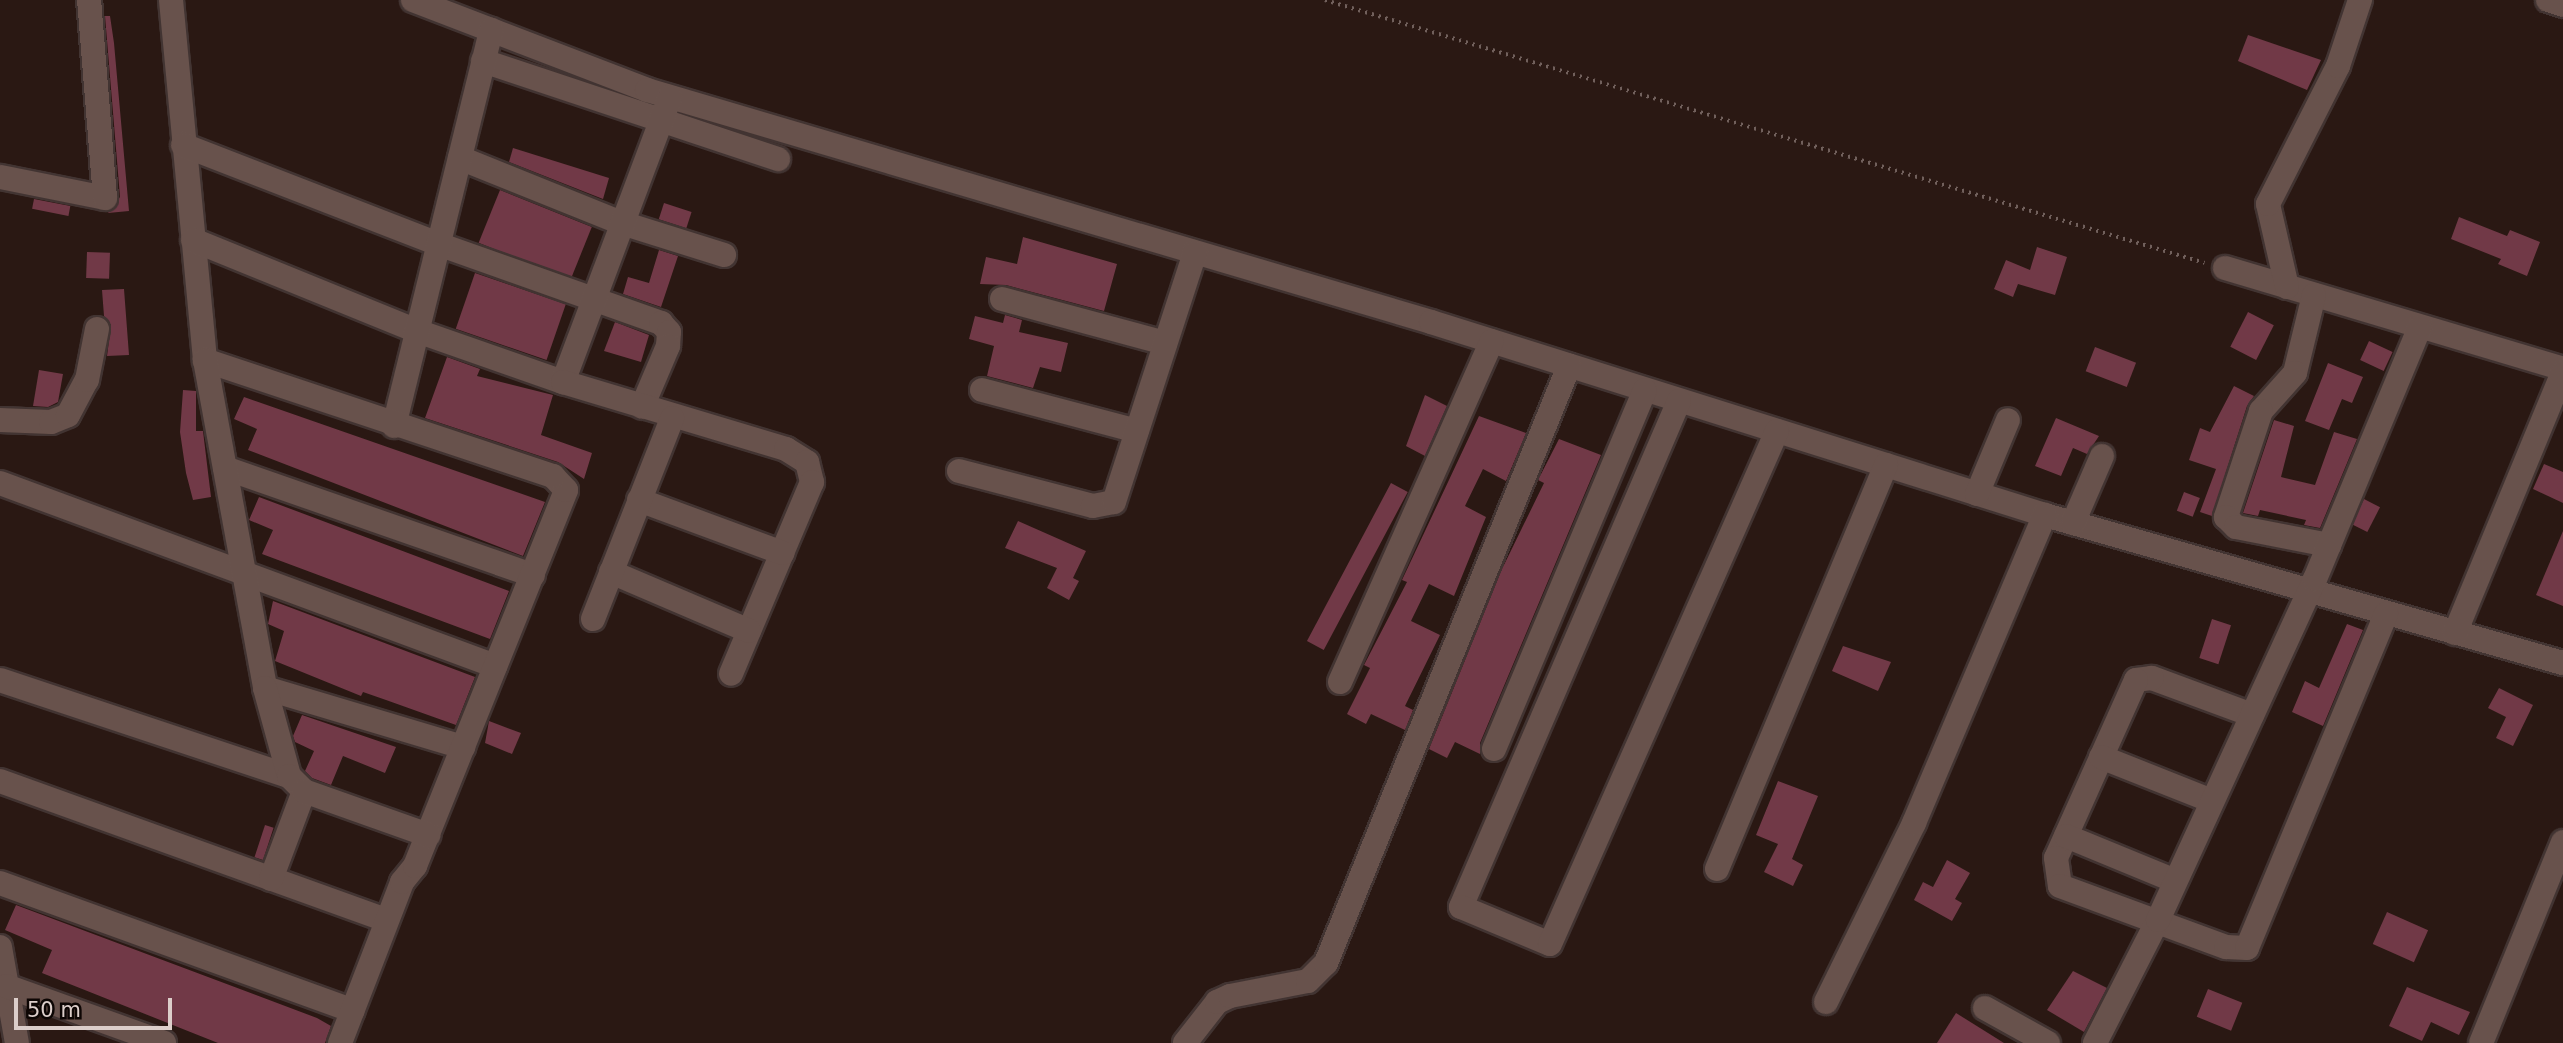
<!DOCTYPE html>
<style>
body{margin:0}
#map{position:relative;width:2563px;height:1043px;overflow:hidden;background:#2a1813;font-family:"DejaVu Sans",sans-serif}
div>[style]{position:absolute}
[style*='--x']{left:calc(var(--x)*1px);top:calc(var(--y)*1px);width:calc(var(--w)*1px);rotate:calc(var(--a)*1deg)}
.building>*{inset:0;background:#713947;transform-origin:0 0}
.path>*{height:3.5px;margin-top:-1.75px;transform-origin:0;background:repeating-linear-gradient(90deg,#71605c 0 2px,transparent 0 7px)}
.roads{filter:drop-shadow(2px 0 #423432) drop-shadow(-2px 0 #423432) drop-shadow(0 2px #423432) drop-shadow(0 -2px #423432)}
.minor>*{height:24px;margin:-12px;padding:0 12px;transform-origin:12px;border-radius:12px;background:#68524c}
span{translate:-50% -50%;white-space:nowrap;text-align:center;line-height:1.15;-webkit-text-stroke:5px #0d0604;paint-order:stroke}
.scale{position:absolute;left:14px;top:998px;width:158px;height:32px;box-sizing:border-box;border:4px solid #dcceca;border-top:0;padding-left:9px;font-size:21px;line-height:24px;white-space:nowrap;color:#dcceca;-webkit-text-stroke:5px #0d0604;paint-order:stroke}
</style>
<div id="map">
<div class="building">
<div style="clip-path:polygon(105px 16px,110px 16px,114px 43px,129px 211px,108px 213px,120px 197px)"></div>
<div style="clip-path:polygon(2248px 35px,2321px 60px,2307px 90px,2238px 61px)"></div>
<div style="clip-path:polygon(513px 148px,609px 178px,603px 199px,509px 162px)"></div>
<div style="left:500px;top:190px;width:99px;height:57px;rotate:22deg"></div>
<div style="left:34px;top:199px;width:37px;height:10px;rotate:11deg"></div>
<div style="left:664px;top:203px;width:29px;height:17px;rotate:18deg"></div>
<div style="clip-path:polygon(2459px 217px,2507px 236px,2510px 230px,2540px 242px,2527px 276px,2498px 264px,2501px 259px,2451px 239px)"></div>
<div style="clip-path:polygon(1023px 237px,1117px 264px,1104px 311px,1006px 285px,980px 284px,986px 257px,1017px 264px)"></div>
<div style="clip-path:polygon(2037px 247px,2067px 257px,2055px 295px,2018px 284px,2013px 297px,1994px 289px,2006px 260px,2030px 270px)"></div>
<div style="clip-path:polygon(659px 250px,678px 256px,661px 307px,623px 294px,628px 277px,649px 283px)"></div>
<div style="left:87px;top:252px;width:23px;height:26px;rotate:2deg"></div>
<div style="left:475px;top:273px;width:96px;height:59px;rotate:19deg"></div>
<div style="clip-path:polygon(124px 289px,129px 355px,107px 356px,111px 325px,104px 316px,102px 290px)"></div>
<div style="left:2248px;top:312px;width:29px;height:39px;rotate:27deg"></div>
<div style="clip-path:polygon(1005px 315px,1022px 320px,1019px 332px,1068px 343px,1061px 372px,1040px 367px,1033px 388px,987px 376px,994px 346px,969px 339px,975px 316px,1003px 323px)"></div>
<div style="clip-path:polygon(615px 322px,649px 335px,641px 362px,604px 351px)"></div>
<div style="left:2369px;top:341px;width:26px;height:21px;rotate:25deg"></div>
<div style="left:2095px;top:347px;width:44px;height:26px;rotate:21deg"></div>
<div style="clip-path:polygon(447px 357px,480px 369px,477px 376px,553px 395px,541px 435px,592px 453px,584px 479px,558px 462px,425px 418px)"></div>
<div style="clip-path:polygon(2328px 363px,2363px 377px,2352px 403px,2342px 399px,2329px 430px,2305px 421px)"></div>
<div style="clip-path:polygon(39px 370px,63px 374px,58px 402px,48px 407px,33px 406px)"></div>
<div style="clip-path:polygon(2234px 386px,2254px 396px,2247px 406px,2212px 516px,2200px 512px,2216px 469px,2189px 460px,2200px 428px,2210px 432px)"></div>
<div style="clip-path:polygon(183px 390px,196px 391px,196px 431px,203px 431px,211px 497px,193px 500px,186px 473px,180px 432px)"></div>
<div style="clip-path:polygon(1425px 395px,1447px 406px,1425px 456px,1406px 446px)"></div>
<div style="clip-path:polygon(244px 397px,545px 502px,523px 556px,248px 450px,257px 429px,234px 419px)"></div>
<div style="clip-path:polygon(1479px 416px,1526px 433px,1506px 481px,1483px 469px,1465px 506px,1486px 517px,1454px 596px,1429px 584px,1411px 621px,1440px 635px,1405px 706px,1413px 710px,1405px 730px,1371px 714px,1366px 724px,1347px 714px,1370px 668px,1364px 665px,1407px 582px,1402px 580px)"></div>
<div style="clip-path:polygon(2056px 418px,2099px 436px,2087px 454px,2073px 448px,2061px 476px,2035px 466px)"></div>
<div style="clip-path:polygon(2274px 420px,2294px 426px,2281px 477px,2315px 485px,2334px 432px,2357px 439px,2320px 528px,2304px 525px,2306px 520px,2260px 510px,2258px 516px,2243px 513px)"></div>
<div style="clip-path:polygon(1559px 439px,1601px 455px,1480px 743px,1480px 754px,1455px 742px,1447px 758px,1429px 749px,1502px 569px,1544px 483px,1538px 480px)"></div>
<div style="clip-path:polygon(2544px 464px,2563px 472px,2563px 503px,2533px 489px)"></div>
<div style="left:1391px;top:483px;width:19px;height:179px;rotate:28deg"></div>
<div style="left:2184px;top:492px;width:17px;height:20px;rotate:21deg"></div>
<div style="clip-path:polygon(259px 497px,509px 591px,490px 639px,262px 554px,273px 530px,249px 520px)"></div>
<div style="left:2364px;top:499px;width:18px;height:28px;rotate:27deg"></div>
<div style="clip-path:polygon(1018px 521px,1086px 551px,1073px 578px,1079px 581px,1069px 600px,1047px 588px,1057px 568px,1005px 548px)"></div>
<div style="clip-path:polygon(2563px 531px,2563px 606px,2536px 595px)"></div>
<div style="clip-path:polygon(273px 601px,475px 677px,456px 725px,386px 700px,363px 692px,361px 696px,275px 661px,284px 631px,268px 624px)"></div>
<div style="left:2212px;top:619px;width:20px;height:41px;rotate:18deg"></div>
<div style="clip-path:polygon(2347px 624px,2363px 630px,2323px 726px,2292px 712px,2305px 681px,2319px 688px)"></div>
<div style="clip-path:polygon(1843px 646px,1891px 662px,1878px 691px,1832px 671px)"></div>
<div style="clip-path:polygon(2499px 688px,2533px 705px,2513px 746px,2496px 738px,2506px 717px,2488px 708px)"></div>
<div style="clip-path:polygon(302px 715px,396px 747px,385px 773px,343px 756px,331px 785px,312px 778px,305px 771px,314px 751px,295px 742px,293px 736px)"></div>
<div style="clip-path:polygon(489px 721px,521px 733px,512px 754px,485px 743px)"></div>
<div style="clip-path:polygon(1778px 781px,1818px 796px,1792px 859px,1803px 865px,1793px 886px,1764px 872px,1778px 844px,1756px 835px)"></div>
<div style="left:265px;top:825px;width:9px;height:34px;rotate:18deg"></div>
<div style="clip-path:polygon(1947px 860px,1970px 873px,1955px 899px,1962px 903px,1952px 921px,1914px 900px,1923px 882px,1933px 887px)"></div>
<div style="clip-path:polygon(16px 905px,317px 1018px,331px 1026px,325px 1043px,218px 1043px,42px 973px,52px 950px,5px 930px)"></div>
<div style="left:2387px;top:912px;width:45px;height:35px;rotate:24deg"></div>
<div style="clip-path:polygon(2073px 971px,2107px 988px,2084px 1032px,2047px 1010px)"></div>
<div style="clip-path:polygon(2407px 987px,2470px 1012px,2459px 1035px,2431px 1022px,2422px 1041px,2389px 1026px)"></div>
<div style="left:2208px;top:989px;width:37px;height:30px;rotate:22deg"></div>
<div style="clip-path:polygon(1956px 1013px,2004px 1043px,1937px 1043px)"></div>
</div>
<div class="path">
<div style="--x:1325;--y:0;--w:918;--a:16.64"></div>
</div>
<div class="roads">
<div class="minor">
<div style="--x:171;--y:0;--w:362;--a:84.6"></div>
<div style="--x:413;--y:0;--w:251;--a:21"></div>
<div style="--x:647;--y:90;--w:818;--a:16.48"></div>
<div style="--x:1431;--y:322;--w:644;--a:17.45"></div>
<div style="--x:2045;--y:515;--w:539;--a:15.95"></div>
<div style="--x:2548;--y:0;--w:16;--a:18"></div>
<div style="--x:483;--y:61;--w:311;--a:18.4"></div>
<div style="--x:183;--y:145;--w:274;--a:21.2"></div>
<div style="--x:438;--y:244;--w:237;--a:19.5"></div>
<div style="--x:661;--y:323;--w:12;--a:48"></div>
<div style="--x:669;--y:332;--w:14;--a:94"></div>
<div style="--x:668;--y:346;--w:66;--a:113.1"></div>
<div style="--x:460;--y:158;--w:175;--a:21.9"></div>
<div style="--x:622;--y:223;--w:107;--a:17.4"></div>
<div style="--x:0;--y:177;--w:107;--a:11.3"></div>
<div style="--x:105;--y:198;--w:199;--a:-94.6"></div>
<div style="--x:193;--y:240;--w:242;--a:22.1"></div>
<div style="--x:417;--y:331;--w:155;--a:19.3"></div>
<div style="--x:563;--y:382;--w:304;--a:-69.4"></div>
<div style="--x:2225;--y:268;--w:353;--a:16.6"></div>
<div style="--x:2287;--y:287;--w:85;--a:-102.9"></div>
<div style="--x:2268;--y:204;--w:155;--a:-63.1"></div>
<div style="--x:2338;--y:66;--w:70;--a:-71.6"></div>
<div style="--x:2314;--y:295;--w:80;--a:103.7"></div>
<div style="--x:2295;--y:373;--w:51;--a:131.8"></div>
<div style="--x:2261;--y:411;--w:112;--a:108.3"></div>
<div style="--x:2226;--y:517;--w:14;--a:45"></div>
<div style="--x:2236;--y:527;--w:95;--a:11"></div>
<div style="--x:1002;--y:299;--w:169;--a:15.1"></div>
<div style="--x:563;--y:382;--w:233;--a:16.7"></div>
<div style="--x:786;--y:449;--w:25;--a:32"></div>
<div style="--x:807;--y:462;--w:21;--a:76"></div>
<div style="--x:812;--y:482;--w:208;--a:112.9"></div>
<div style="--x:982;--y:390;--w:160;--a:14.8"></div>
<div style="--x:1679;--y:401;--w:551;--a:113.31"></div>
<div style="--x:1461;--y:907;--w:96;--a:22.6"></div>
<div style="--x:1550;--y:944;--w:561;--a:-66.13"></div>
<div style="--x:0;--y:420;--w:51;--a:2.2"></div>
<div style="--x:51;--y:422;--w:18;--a:-22"></div>
<div style="--x:68;--y:415;--w:40;--a:-62"></div>
<div style="--x:87;--y:380;--w:52;--a:-78.9"></div>
<div style="--x:394;--y:426;--w:408;--a:-76.2"></div>
<div style="--x:225;--y:468;--w:326;--a:19.2"></div>
<div style="--x:959;--y:471;--w:138;--a:14.6"></div>
<div style="--x:1093;--y:506;--w:21;--a:-11"></div>
<div style="--x:1114;--y:502;--w:262;--a:-72"></div>
<div style="--x:0;--y:483;--w:528;--a:20.29"></div>
<div style="--x:1977;--y:494;--w:80;--a:-67.3"></div>
<div style="--x:639;--y:500;--w:153;--a:20.3"></div>
<div style="--x:2073;--y:523;--w:73;--a:-66.6"></div>
<div style="--x:611;--y:572;--w:150;--a:23.1"></div>
<div style="--x:593;--y:619;--w:216;--a:-68.5"></div>
<div style="--x:2455;--y:633;--w:282;--a:-67.5"></div>
<div style="--x:0;--y:680;--w:305;--a:18.4"></div>
<div style="--x:1340;--y:682;--w:373;--a:-66"></div>
<div style="--x:265;--y:688;--w:207;--a:16.6"></div>
<div style="--x:2252;--y:715;--w:107;--a:-159.7"></div>
<div style="--x:2152;--y:678;--w:16;--a:173"></div>
<div style="--x:2136;--y:680;--w:195;--a:114.2"></div>
<div style="--x:2056;--y:858;--w:28;--a:82"></div>
<div style="--x:2060;--y:886;--w:177;--a:20.2"></div>
<div style="--x:2226;--y:947;--w:21;--a:3"></div>
<div style="--x:2247;--y:948;--w:362;--a:-67.4"></div>
<div style="--x:1494;--y:749;--w:389;--a:-67.2"></div>
<div style="--x:2101;--y:757;--w:119;--a:21.6"></div>
<div style="--x:0;--y:781;--w:411;--a:19.8"></div>
<div style="--x:2066;--y:836;--w:118;--a:22.4"></div>
<div style="--x:1717;--y:869;--w:438;--a:-67.3"></div>
<div style="--x:271;--y:879;--w:94;--a:-69.4"></div>
<div style="--x:0;--y:883;--w:375;--a:19.9"></div>
<div style="--x:0;--y:947;--w:97;--a:80"></div>
<div style="--x:6;--y:986;--w:168;--a:19.8"></div>
<div style="--x:1826;--y:1002;--w:199;--a:-63.8"></div>
<div style="--x:1914;--y:823;--w:335;--a:-67"></div>
<div style="--x:1985;--y:1008;--w:72;--a:29.1"></div>
<div style="--x:340;--y:1043;--w:173;--a:-68.9"></div>
<div style="--x:402;--y:882;--w:21;--a:-51"></div>
<div style="--x:415;--y:866;--w:405;--a:-68.1"></div>
<div style="--x:566;--y:490;--w:19;--a:-133"></div>
<div style="--x:553;--y:476;--w:367;--a:-161.6"></div>
<div style="--x:205;--y:360;--w:333;--a:79.6"></div>
<div style="--x:265;--y:688;--w:91;--a:74.7"></div>
<div style="--x:289;--y:776;--w:21;--a:45"></div>
<div style="--x:304;--y:791;--w:132;--a:19.5"></div>
<div style="--x:1185;--y:1043;--w:52;--a:-52"></div>
<div style="--x:1217;--y:1002;--w:14;--a:-25"></div>
<div style="--x:1230;--y:996;--w:79;--a:-10.9"></div>
<div style="--x:1308;--y:981;--w:25;--a:-45"></div>
<div style="--x:1326;--y:963;--w:645;--a:-67.85"></div>
<div style="--x:2095;--y:1043;--w:138;--a:-62.9"></div>
<div style="--x:2158;--y:920;--w:375;--a:-65.3"></div>
<div style="--x:2315;--y:579;--w:273;--a:-67.4"></div>
<div style="--x:2481;--y:1043;--w:217;--a:-67.8"></div>
</div>
</div>
<div class="scale">50 m</div>
</div>
